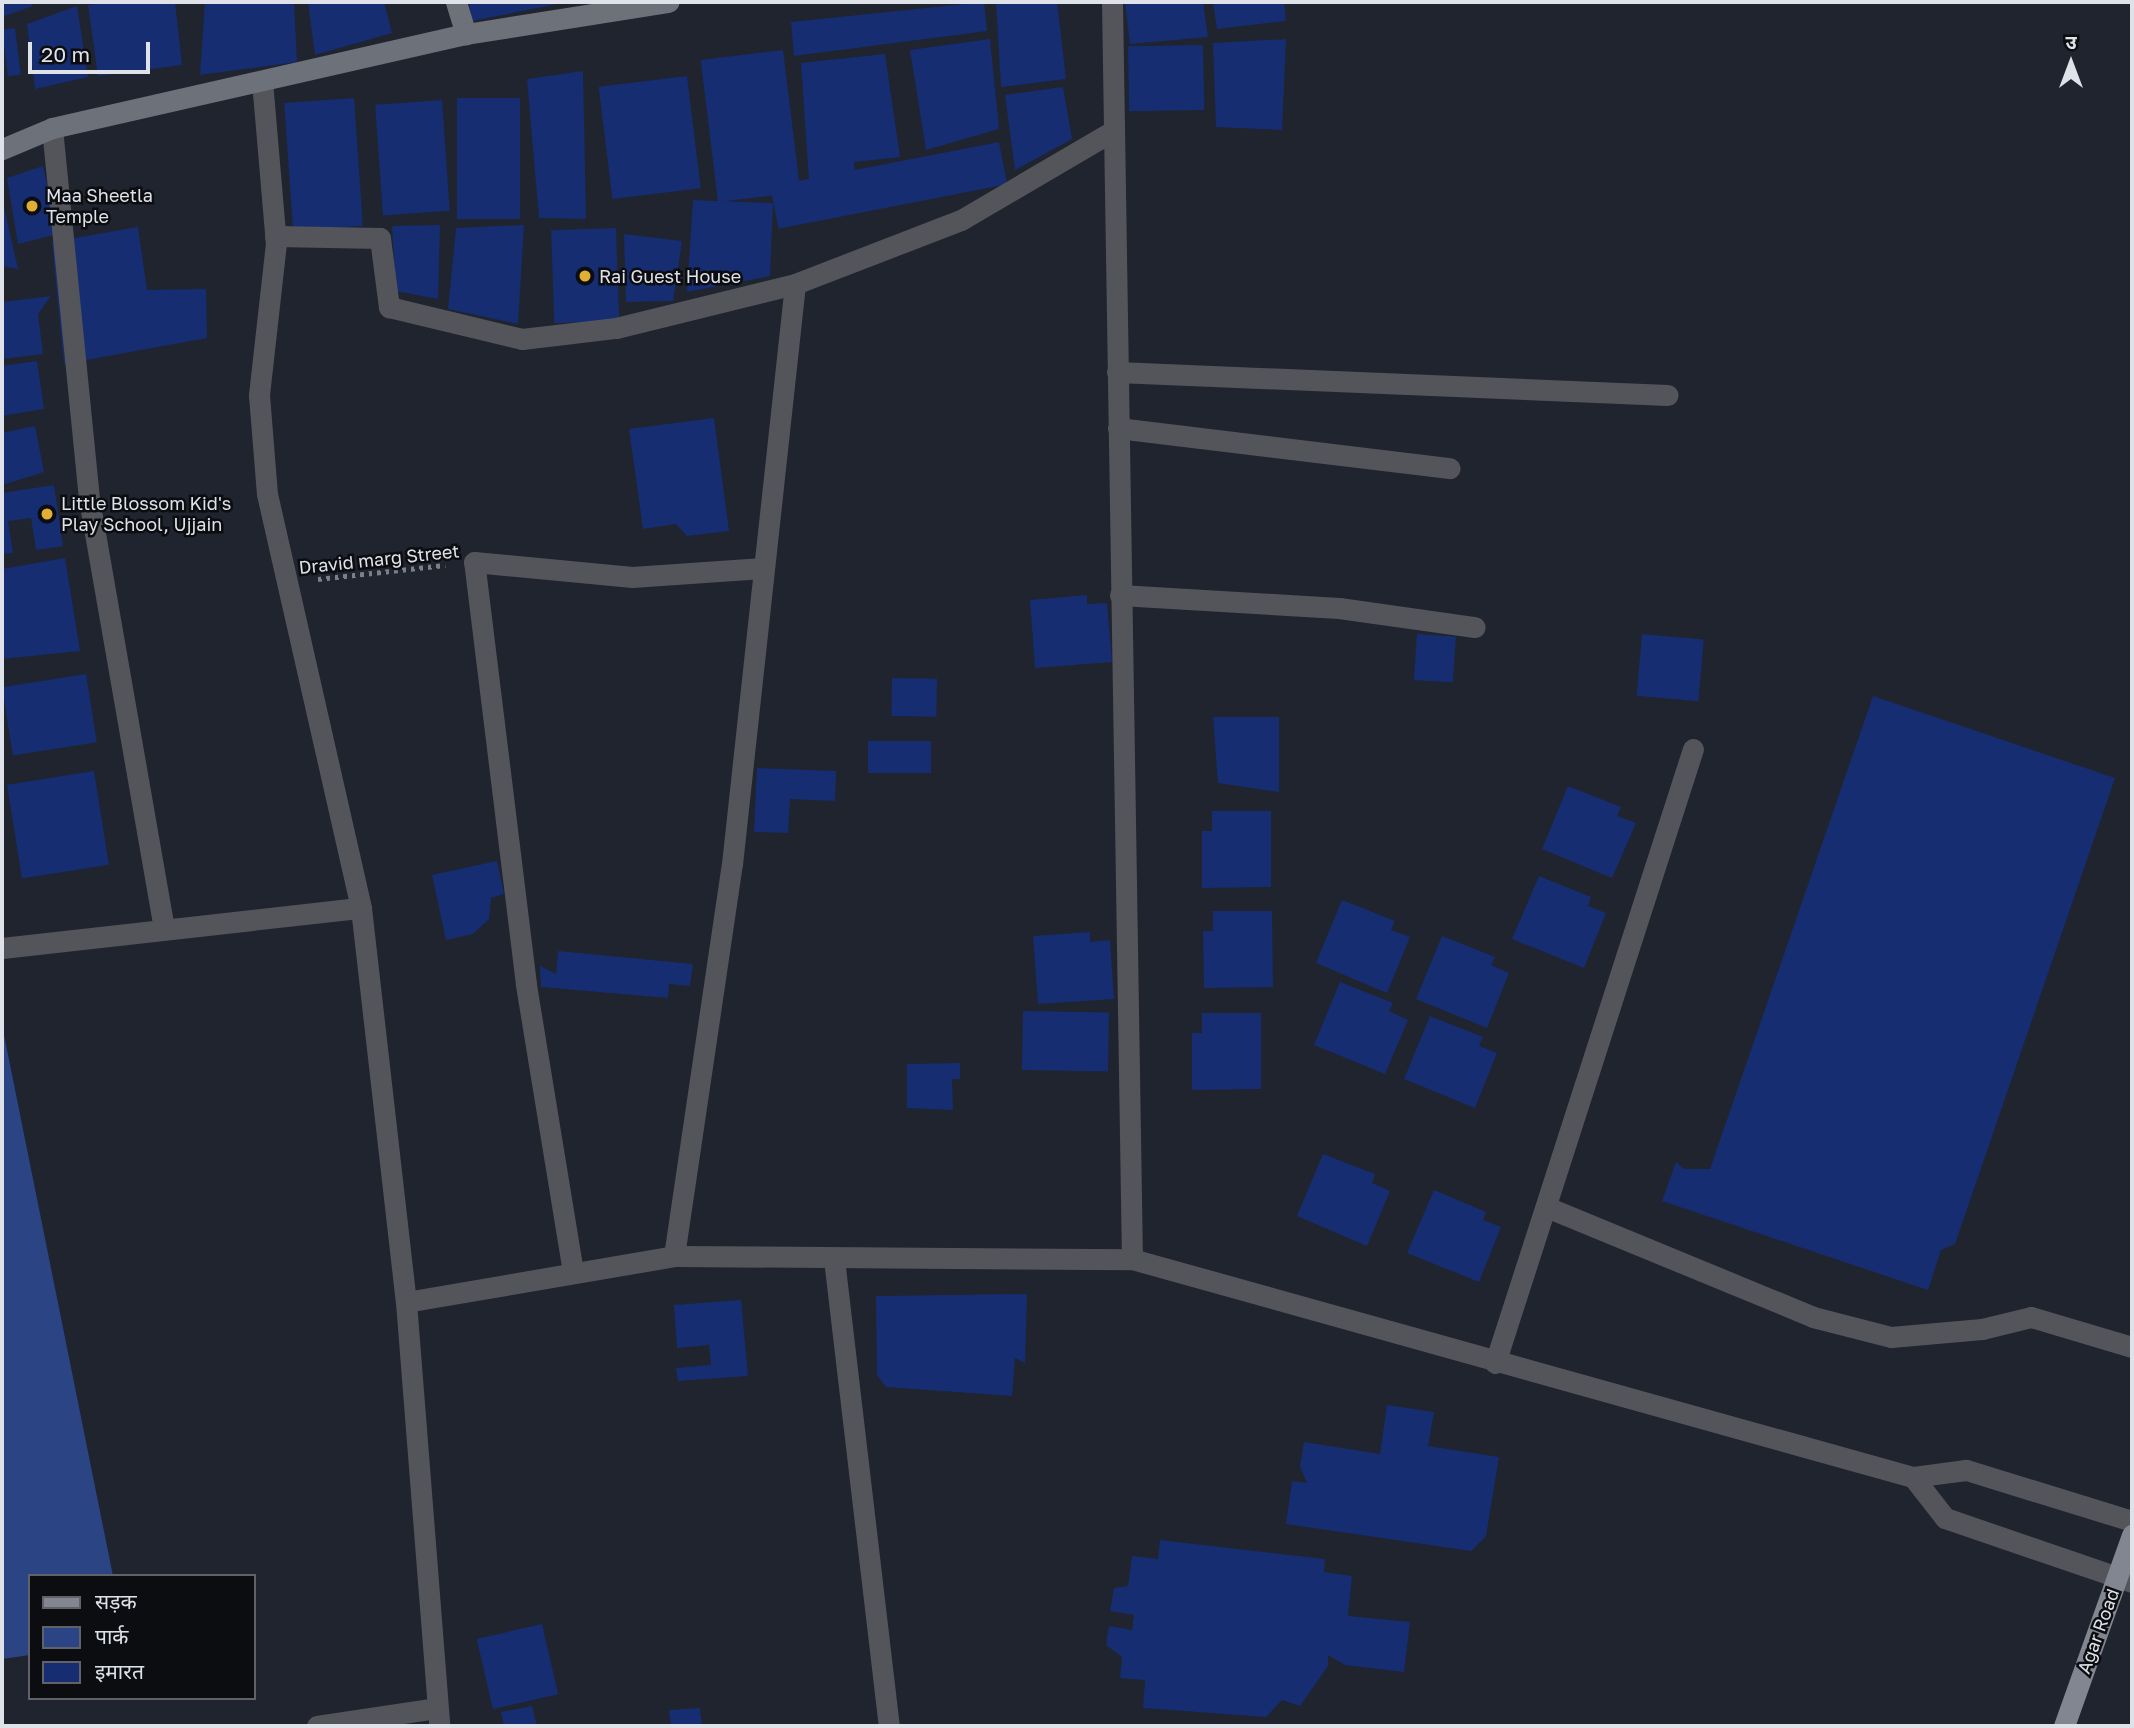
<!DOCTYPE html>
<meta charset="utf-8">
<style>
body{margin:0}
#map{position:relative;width:2134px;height:1728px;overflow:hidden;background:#1f242e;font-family:"Golos Text","Noto Sans Devanagari",sans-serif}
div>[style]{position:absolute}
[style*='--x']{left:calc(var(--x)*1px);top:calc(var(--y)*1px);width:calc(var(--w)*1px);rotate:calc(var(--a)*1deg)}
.green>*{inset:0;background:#2b4483}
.building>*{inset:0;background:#162d71;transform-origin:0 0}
.path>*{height:4.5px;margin-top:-2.25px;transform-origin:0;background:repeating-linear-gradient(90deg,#7b7f87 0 3.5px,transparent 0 8.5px)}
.street>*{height:21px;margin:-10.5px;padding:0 10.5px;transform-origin:10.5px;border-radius:10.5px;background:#53555a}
.secondary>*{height:21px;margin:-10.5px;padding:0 10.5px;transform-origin:10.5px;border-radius:10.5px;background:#6d7179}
.primary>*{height:21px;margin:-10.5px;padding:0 10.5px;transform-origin:10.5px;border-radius:10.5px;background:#828691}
.dots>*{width:19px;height:19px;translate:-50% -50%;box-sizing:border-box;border:4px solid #0b0d11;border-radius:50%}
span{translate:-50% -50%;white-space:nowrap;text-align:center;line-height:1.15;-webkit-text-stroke:5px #0b0d11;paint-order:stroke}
.poi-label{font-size:18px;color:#dfe2e8}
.left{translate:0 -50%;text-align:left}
.street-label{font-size:18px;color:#dfe2e8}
.frame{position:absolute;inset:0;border:4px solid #dfe2e8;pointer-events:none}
.legend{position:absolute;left:28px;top:1574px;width:228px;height:126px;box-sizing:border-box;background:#0b0d11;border:2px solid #606267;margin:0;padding:9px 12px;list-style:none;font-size:21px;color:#dfe2e8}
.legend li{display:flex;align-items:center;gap:14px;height:35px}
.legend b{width:35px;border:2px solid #606267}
.north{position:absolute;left:2036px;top:28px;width:70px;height:70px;-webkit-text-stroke:5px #0b0d11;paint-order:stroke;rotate:0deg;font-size:19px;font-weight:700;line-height:28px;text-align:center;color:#dfe2e8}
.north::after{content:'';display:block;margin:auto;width:24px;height:32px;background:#dfe2e8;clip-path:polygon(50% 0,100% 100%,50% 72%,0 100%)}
.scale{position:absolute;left:28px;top:42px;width:122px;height:32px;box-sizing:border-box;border:4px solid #dfe2e8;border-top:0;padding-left:9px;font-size:21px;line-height:24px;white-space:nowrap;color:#dfe2e8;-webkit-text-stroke:5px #0b0d11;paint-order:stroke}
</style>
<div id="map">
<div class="green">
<div style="clip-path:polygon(2px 1025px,113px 1576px,30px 1576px,30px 1655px,2px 1659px)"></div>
</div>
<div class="building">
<div style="clip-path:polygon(2px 2px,31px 2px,33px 6px,2px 17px)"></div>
<div style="clip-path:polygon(107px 2px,175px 2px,182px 65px,98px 76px,88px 5px)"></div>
<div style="clip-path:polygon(205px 2px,294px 2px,297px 62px,200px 75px)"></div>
<div style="clip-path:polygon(308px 2px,384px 2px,392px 33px,315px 55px)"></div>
<div style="clip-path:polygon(469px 2px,562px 2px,562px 3px,472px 21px)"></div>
<div style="clip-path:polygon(984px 2px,987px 31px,794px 56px,791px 22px)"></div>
<div style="clip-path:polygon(996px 2px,1057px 2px,1066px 79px,1001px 87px)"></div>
<div style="clip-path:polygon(1125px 2px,1203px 2px,1208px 37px,1130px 44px)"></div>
<div style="clip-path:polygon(1213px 2px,1284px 2px,1286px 21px,1217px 29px)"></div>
<div style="clip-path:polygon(77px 6px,88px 77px,35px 89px,27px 24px)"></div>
<div style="left:15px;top:28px;width:47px;height:13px;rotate:83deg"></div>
<div style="clip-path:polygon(990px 39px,999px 129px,926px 150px,910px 50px)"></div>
<div style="clip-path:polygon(1286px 39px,1282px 130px,1216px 127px,1213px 43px)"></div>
<div style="left:1203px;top:45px;width:65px;height:75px;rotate:89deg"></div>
<div style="left:783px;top:50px;width:143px;height:83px;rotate:83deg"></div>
<div style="clip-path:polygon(885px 54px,900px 157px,854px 162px,856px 195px,810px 195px,801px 63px)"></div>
<div style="clip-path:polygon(583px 71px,586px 219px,539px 218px,527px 79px)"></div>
<div style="left:687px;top:76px;width:113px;height:89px;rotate:83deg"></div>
<div style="clip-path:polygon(1063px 87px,1072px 139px,1015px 170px,1005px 95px)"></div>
<div style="left:354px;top:98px;width:128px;height:70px;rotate:86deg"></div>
<div style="left:457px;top:98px;width:63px;height:121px"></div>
<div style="left:442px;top:100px;width:111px;height:67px;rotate:86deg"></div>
<div style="left:999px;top:142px;width:43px;height:233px;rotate:79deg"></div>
<div style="clip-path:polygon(43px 166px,58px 234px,18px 244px,7px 178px)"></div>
<div style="clip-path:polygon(693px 200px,773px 203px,770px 276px,687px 292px)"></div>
<div style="clip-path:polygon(3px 202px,18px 269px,2px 266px)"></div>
<div style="clip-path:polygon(440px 225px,438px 299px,396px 291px,392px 226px)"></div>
<div style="clip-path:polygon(524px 225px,518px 324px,448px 309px,456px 228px)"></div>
<div style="clip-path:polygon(138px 227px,147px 290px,206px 289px,207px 338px,64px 364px,52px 242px)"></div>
<div style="left:616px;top:228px;width:93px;height:65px;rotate:88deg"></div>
<div style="clip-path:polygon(624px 234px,682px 241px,673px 301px,626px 302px)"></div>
<div style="clip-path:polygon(51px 296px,38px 314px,43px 354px,2px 359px,2px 302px)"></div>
<div style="clip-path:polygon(37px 361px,44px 409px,2px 416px,2px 366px)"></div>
<div style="clip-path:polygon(714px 418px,729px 531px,687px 536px,676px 524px,643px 529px,629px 429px)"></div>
<div style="clip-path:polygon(35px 426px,44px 472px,2px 485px,2px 433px)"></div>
<div style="clip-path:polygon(54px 485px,63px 546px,36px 550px,31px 518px,8px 521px,13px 553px,2px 554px,2px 493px)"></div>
<div style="clip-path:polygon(65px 558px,80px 651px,2px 659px,2px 569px)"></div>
<div style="clip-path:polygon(1087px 595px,1087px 604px,1107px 603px,1112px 662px,1035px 668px,1030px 600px)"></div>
<div style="left:1417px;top:634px;width:39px;height:46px;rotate:4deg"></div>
<div style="left:1642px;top:634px;width:62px;height:62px;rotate:5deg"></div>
<div style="left:86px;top:674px;width:69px;height:85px;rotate:81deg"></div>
<div style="left:892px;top:678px;width:45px;height:38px;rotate:1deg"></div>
<div style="clip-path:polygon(1873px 696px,2115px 778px,1955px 1244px,1941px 1250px,1928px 1290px,1662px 1201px,1676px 1162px,1684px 1169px,1710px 1169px)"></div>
<div style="clip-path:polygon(1213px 717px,1279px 717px,1279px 792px,1218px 783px)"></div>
<div style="left:931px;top:741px;width:32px;height:63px;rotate:90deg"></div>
<div style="clip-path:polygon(757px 768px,836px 771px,835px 801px,790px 799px,788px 833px,754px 832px)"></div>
<div style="left:94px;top:771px;width:95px;height:88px;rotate:81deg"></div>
<div style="clip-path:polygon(1568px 786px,1621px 807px,1617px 816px,1636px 823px,1612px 878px,1542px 849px)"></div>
<div style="clip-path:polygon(1212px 811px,1271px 811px,1271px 887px,1202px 888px,1202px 831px,1212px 831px)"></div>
<div style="clip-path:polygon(497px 861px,504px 894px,491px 898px,489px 919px,473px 934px,446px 940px,432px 875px)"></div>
<div style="clip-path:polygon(1539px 876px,1591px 897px,1588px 906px,1606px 913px,1584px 968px,1512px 939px)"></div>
<div style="clip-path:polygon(1342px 900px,1395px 921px,1391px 930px,1410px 937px,1387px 993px,1316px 963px)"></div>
<div style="clip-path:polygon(1213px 911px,1272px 911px,1273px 987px,1204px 988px,1203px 931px,1213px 931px)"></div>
<div style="clip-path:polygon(1090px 932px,1090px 942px,1110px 940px,1114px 999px,1038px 1004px,1033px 936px)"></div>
<div style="clip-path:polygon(1442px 936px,1495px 957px,1491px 965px,1509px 973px,1487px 1028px,1416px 999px)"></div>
<div style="clip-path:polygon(558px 951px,693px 964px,690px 986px,669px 984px,668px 998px,541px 987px,540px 966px,556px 974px)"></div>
<div style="clip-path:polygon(1340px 982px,1393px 1003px,1389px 1011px,1408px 1020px,1385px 1074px,1314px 1045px)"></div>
<div style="left:1023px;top:1011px;width:86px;height:59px;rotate:1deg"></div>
<div style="clip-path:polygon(1202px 1013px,1261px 1013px,1261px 1089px,1192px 1090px,1192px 1033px,1202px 1033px)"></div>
<div style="clip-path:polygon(1430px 1016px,1483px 1037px,1479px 1046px,1497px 1053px,1475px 1108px,1404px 1079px)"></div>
<div style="clip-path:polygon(960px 1063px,960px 1079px,952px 1079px,953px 1110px,907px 1108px,907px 1064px)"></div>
<div style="clip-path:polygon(1323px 1154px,1375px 1174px,1372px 1183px,1390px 1191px,1367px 1246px,1297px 1216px)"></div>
<div style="clip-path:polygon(1434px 1190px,1486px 1212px,1483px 1220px,1501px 1227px,1479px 1282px,1407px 1253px)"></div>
<div style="clip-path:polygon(1027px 1294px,1025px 1363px,1015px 1358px,1012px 1396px,886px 1387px,877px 1375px,876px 1296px)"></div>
<div style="clip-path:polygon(741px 1300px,748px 1376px,678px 1381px,676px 1368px,711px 1365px,709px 1345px,677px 1348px,674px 1305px)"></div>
<div style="clip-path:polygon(1387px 1405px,1434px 1412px,1428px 1446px,1499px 1457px,1486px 1536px,1471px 1551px,1286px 1524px,1292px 1481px,1307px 1483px,1300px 1467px,1304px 1442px,1380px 1454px)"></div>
<div style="clip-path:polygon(1160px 1540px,1325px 1559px,1324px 1572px,1352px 1576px,1348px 1616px,1410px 1622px,1404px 1672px,1345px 1665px,1328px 1655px,1328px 1666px,1300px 1706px,1282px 1700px,1266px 1717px,1143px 1708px,1145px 1680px,1120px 1678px,1122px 1657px,1106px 1645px,1109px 1626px,1132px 1630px,1134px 1615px,1110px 1611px,1114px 1588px,1128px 1586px,1132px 1556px,1158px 1559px)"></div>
<div style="left:542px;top:1624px;width:72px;height:67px;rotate:77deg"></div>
<div style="clip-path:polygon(532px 1706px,537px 1726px,504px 1726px,501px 1712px)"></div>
<div style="clip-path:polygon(700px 1708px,702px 1726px,671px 1726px,669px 1710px)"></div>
</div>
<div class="path">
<div style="--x:318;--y:579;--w:128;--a:-6.3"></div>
</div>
<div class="street">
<div style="--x:1112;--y:2;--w:1257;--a:89.09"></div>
<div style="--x:262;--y:81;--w:163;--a:85.1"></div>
<div style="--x:276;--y:243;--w:153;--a:96.4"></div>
<div style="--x:259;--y:395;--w:99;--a:85.4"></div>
<div style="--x:267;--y:494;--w:425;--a:77.2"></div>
<div style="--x:361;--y:908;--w:397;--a:83.5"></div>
<div style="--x:406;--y:1302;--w:425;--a:85.5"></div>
<div style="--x:52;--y:128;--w:373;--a:84.3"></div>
<div style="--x:89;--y:499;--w:437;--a:80.1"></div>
<div style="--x:275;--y:236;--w:105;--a:1.1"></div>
<div style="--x:380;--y:238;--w:70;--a:82.6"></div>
<div style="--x:389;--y:307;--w:137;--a:13.5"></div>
<div style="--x:522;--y:339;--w:95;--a:-6.7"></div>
<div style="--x:616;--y:328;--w:184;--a:-13.8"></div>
<div style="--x:1117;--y:372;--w:551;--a:2.39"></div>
<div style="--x:1118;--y:428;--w:334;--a:6.9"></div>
<div style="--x:1120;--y:595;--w:219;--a:3.4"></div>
<div style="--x:1339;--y:608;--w:137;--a:8"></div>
<div style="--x:2;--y:948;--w:361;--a:-6.4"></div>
<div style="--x:1549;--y:1208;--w:286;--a:22.4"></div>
<div style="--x:1813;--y:1317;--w:81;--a:14.4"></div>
<div style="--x:1891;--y:1337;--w:91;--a:-5"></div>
<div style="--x:1982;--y:1329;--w:50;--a:-13.8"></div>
<div style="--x:2031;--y:1317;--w:105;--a:16.5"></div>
<div style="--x:674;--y:1256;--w:396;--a:-81.6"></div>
<div style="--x:732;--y:864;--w:583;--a:-83.8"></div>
<div style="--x:795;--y:284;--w:178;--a:-21.1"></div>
<div style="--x:961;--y:220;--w:176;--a:-30.4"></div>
<div style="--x:834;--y:1259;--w:470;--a:83.3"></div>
<div style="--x:573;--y:1272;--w:292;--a:-99.3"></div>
<div style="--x:526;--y:984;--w:425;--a:-97"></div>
<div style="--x:474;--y:562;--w:159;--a:5.4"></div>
<div style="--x:632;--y:577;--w:131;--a:-3.9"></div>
<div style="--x:406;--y:1302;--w:272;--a:-9.7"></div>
<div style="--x:674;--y:1256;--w:458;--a:0.4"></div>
<div style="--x:1132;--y:1259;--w:811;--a:15.6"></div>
<div style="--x:1495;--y:1363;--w:645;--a:-72.13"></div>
<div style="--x:2132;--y:1521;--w:174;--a:-162.9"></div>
<div style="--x:1966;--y:1470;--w:53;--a:172.5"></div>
<div style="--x:1913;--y:1477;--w:52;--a:52"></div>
<div style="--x:1945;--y:1518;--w:198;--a:18.9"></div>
<div style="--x:317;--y:1726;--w:120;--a:-8.6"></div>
</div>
<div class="secondary">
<div style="--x:456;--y:2;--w:34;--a:73"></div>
<div style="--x:2;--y:149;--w:54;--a:-22.8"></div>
<div style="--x:52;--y:128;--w:425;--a:-12.8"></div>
<div style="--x:466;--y:34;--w:205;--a:-9"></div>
</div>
<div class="primary">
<div style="--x:2064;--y:1726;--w:203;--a:-70.4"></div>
</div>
<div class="dots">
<div style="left:32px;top:206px;background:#e1af34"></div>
<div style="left:585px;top:276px;background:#e1af34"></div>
<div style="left:47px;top:514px;background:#e1af34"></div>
</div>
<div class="poi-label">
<span class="left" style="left:46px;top:206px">Maa Sheetla<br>Temple</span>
<span class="left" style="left:599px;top:276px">Rai Guest House</span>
<span class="left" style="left:61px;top:514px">Little Blossom Kid's<br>Play School, Ujjain</span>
</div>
<div class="street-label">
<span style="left:379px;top:559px;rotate:-6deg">Dravid marg Street</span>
<span style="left:2098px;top:1631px;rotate:-70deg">Agar Road</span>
</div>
<div class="frame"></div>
<ul class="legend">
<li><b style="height:9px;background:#828691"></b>सड़क</li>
<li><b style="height:19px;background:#2b4483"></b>पार्क</li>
<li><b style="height:19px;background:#162d71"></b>इमारत</li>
</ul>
<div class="north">उ</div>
<div class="scale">20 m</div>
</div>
